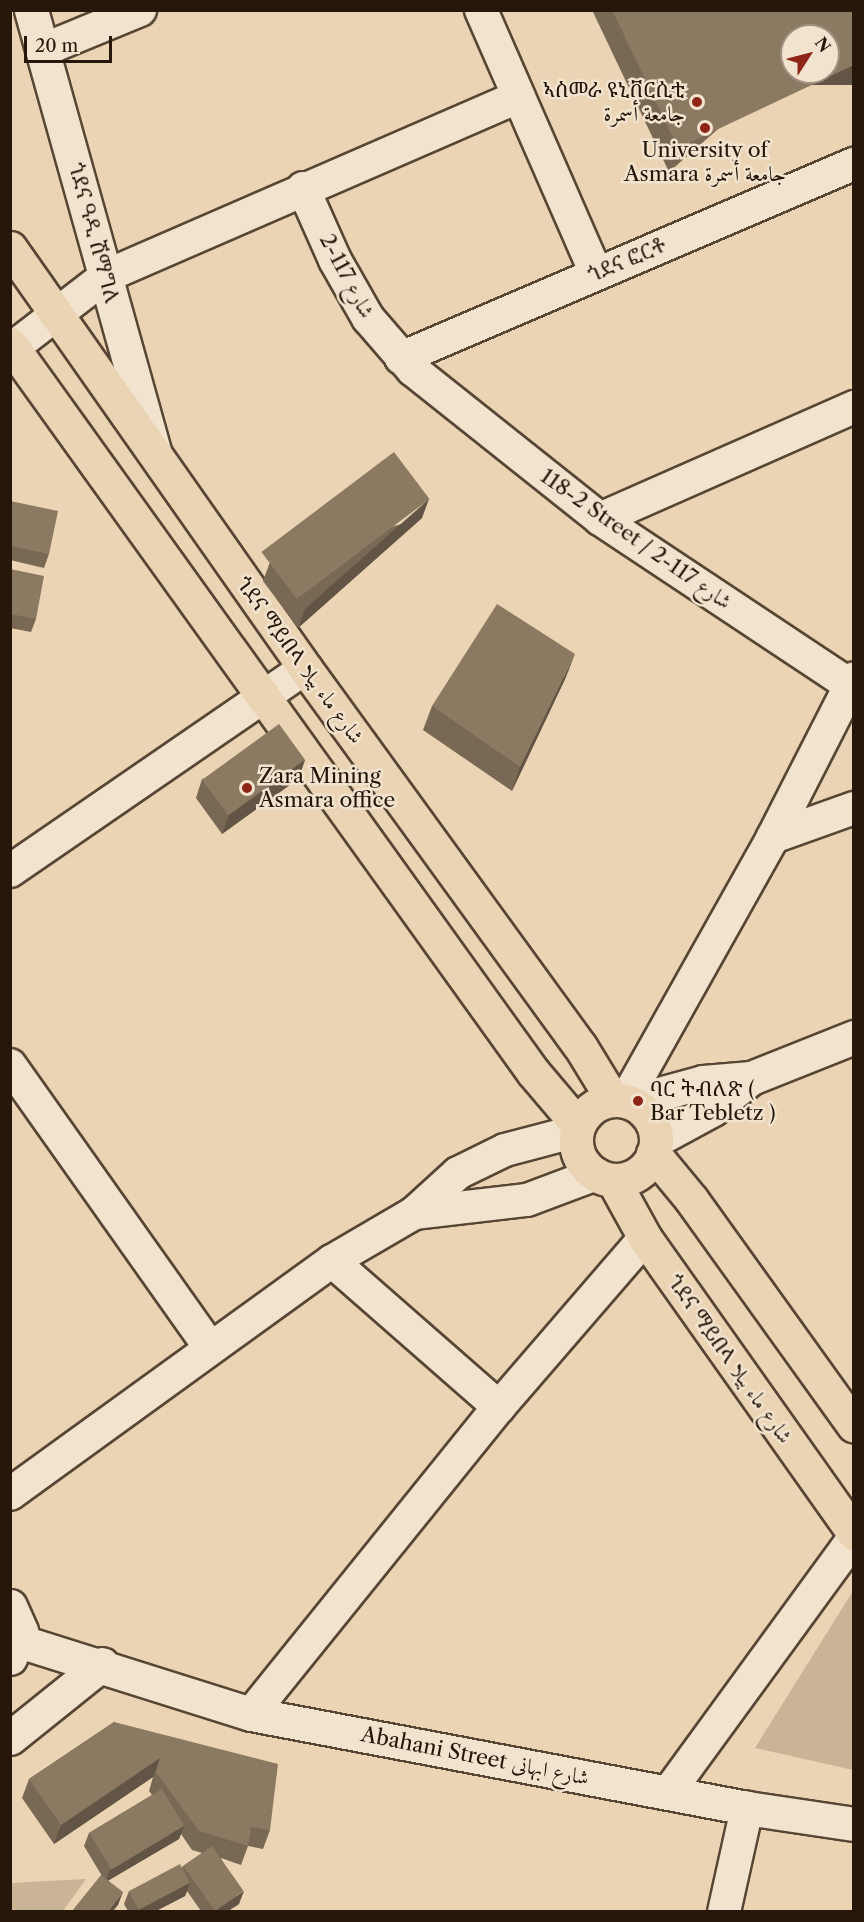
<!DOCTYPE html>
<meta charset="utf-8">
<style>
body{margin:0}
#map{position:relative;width:864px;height:1922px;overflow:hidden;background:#ead4b3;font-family:"Libre Caslon Text",Amiri,"Noto Serif Ethiopic",serif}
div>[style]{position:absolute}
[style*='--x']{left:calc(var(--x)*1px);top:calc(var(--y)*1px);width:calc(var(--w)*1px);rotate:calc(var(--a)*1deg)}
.green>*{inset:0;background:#c9b496}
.roads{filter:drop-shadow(2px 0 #574634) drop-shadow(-2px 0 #574634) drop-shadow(0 2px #574634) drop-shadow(0 -2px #574634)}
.minor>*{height:32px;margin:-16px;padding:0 16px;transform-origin:16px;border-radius:16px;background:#f1e3ce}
.tertiary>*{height:33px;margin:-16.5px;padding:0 16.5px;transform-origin:16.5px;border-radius:16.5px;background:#f1e3ce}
.secondary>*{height:33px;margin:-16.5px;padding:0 16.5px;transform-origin:16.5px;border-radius:16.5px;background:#f1e3ce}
.trunk>*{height:33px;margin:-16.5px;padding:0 16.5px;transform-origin:16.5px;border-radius:16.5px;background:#ead4b3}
.trunk>.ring{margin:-16.5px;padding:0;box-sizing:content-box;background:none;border:33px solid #ead4b3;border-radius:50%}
.wall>*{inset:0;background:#786854}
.shaded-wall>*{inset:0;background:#625545;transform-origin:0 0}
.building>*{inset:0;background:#8c7962;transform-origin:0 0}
.dots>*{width:16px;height:16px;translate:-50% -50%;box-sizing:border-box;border:3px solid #f1e3ce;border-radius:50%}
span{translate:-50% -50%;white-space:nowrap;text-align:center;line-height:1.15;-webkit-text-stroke:5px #f1e3ce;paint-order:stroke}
.poi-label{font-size:21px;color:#26170a}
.right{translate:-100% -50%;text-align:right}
.left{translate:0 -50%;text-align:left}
.street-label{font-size:21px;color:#26170a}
.frame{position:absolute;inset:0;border:12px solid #26170a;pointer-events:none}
.north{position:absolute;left:780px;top:24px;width:60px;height:60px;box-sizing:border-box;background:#f1e3ce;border:2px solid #a09180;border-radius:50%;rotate:54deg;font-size:16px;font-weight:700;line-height:24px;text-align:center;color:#26170a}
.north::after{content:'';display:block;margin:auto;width:21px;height:27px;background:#8f2418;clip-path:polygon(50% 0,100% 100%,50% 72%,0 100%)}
.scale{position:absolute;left:24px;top:36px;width:88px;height:27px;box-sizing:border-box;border:3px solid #26170a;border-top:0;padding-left:8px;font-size:18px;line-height:21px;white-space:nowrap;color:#26170a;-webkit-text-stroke:4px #f1e3ce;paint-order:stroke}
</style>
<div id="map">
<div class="green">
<div style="clip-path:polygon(853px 1591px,853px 1770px,755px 1748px)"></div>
<div style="clip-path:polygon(86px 1879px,63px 1911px,11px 1911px,11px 1883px)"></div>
</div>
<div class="roads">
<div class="minor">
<div style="--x:481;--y:10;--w:287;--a:66.4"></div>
<div style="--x:43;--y:50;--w:105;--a:-22.4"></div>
<div style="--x:303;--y:188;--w:79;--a:66"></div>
<div style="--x:335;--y:260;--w:67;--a:60.4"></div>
<div style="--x:368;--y:318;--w:69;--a:49.1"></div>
<div style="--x:413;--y:370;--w:239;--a:38.5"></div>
<div style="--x:600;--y:519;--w:300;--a:33.6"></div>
<div style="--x:10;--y:350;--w:121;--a:-37.6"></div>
<div style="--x:106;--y:276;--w:449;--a:-23.5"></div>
<div style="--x:401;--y:358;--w:493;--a:-23.2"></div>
<div style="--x:600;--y:519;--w:278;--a:-23.8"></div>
<div style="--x:773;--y:837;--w:86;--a:-19.7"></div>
<div style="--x:10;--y:871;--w:358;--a:-34.5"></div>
<div style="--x:10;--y:1065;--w:346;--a:54.7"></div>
<div style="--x:625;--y:1101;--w:303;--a:-60.7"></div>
<div style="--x:773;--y:837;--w:178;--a:-63"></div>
<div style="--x:414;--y:1213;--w:114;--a:-6.6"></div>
<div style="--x:527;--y:1200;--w:74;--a:-20.6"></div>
<div style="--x:332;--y:1261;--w:222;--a:41.2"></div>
<div style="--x:10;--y:1494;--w:397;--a:-35.9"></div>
<div style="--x:332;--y:1261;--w:95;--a:-30.3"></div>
<div style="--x:414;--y:1213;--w:59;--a:-42.3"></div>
<div style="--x:458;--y:1173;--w:52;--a:-26.1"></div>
<div style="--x:505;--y:1150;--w:74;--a:-14.8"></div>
<div style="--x:251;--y:1714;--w:395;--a:-51.1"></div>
<div style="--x:499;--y:1407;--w:223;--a:-49.2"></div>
<div style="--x:668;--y:1793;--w:316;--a:-53.9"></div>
<div style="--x:724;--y:1912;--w:107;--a:-77.5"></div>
</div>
<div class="tertiary">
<div style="--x:31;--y:10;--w:458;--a:74.4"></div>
<div style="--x:10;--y:1606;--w:27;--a:66"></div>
<div style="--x:21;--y:1631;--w:29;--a:112"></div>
<div style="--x:19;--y:1641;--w:243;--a:17.5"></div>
<div style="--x:251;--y:1714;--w:505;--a:10.73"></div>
<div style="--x:747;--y:1808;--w:108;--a:8.5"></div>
<div style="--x:10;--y:1738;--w:118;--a:-38.8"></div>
</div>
<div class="secondary">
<div style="--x:630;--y:1102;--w:76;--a:-15.3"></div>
<div style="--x:703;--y:1082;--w:48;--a:-4.8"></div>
<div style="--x:751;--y:1078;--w:111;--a:-21.7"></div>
<div style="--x:656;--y:1140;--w:65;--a:-28.5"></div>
<div style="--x:713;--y:1109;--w:49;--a:-39.2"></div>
</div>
<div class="trunk">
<div style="--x:10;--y:248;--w:513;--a:54.92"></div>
<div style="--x:305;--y:668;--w:467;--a:54"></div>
<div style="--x:580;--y:1046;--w:63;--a:58.6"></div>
<div style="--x:10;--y:344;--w:896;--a:54.31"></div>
<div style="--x:533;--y:1072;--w:70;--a:49.7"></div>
<div class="ring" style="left:576px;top:1100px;width:47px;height:47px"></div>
<div style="--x:653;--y:1153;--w:60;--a:50.4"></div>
<div style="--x:691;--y:1199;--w:279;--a:54.3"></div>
<div style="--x:613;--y:1180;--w:66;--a:61.1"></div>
<div style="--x:645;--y:1238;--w:362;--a:54.7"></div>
</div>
</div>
<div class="wall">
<div style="clip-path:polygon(592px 10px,854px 10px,669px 172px)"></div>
<div style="clip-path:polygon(10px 501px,49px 554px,44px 568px,10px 560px)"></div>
<div style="clip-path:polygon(422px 518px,298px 628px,263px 581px,270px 562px)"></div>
<div style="clip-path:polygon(10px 569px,36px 619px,31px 632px,10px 628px)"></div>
<div style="clip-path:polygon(566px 677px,512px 791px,423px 730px,432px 706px)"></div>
<div style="clip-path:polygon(305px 760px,298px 779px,222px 834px,196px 798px,202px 779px)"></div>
<div style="clip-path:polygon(114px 1722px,270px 1830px,263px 1849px,248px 1846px,241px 1865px,221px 1858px,239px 1904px,228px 1911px,201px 1911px,187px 1891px,185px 1896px,156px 1911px,128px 1911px,124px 1904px,129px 1891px,182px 1868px,183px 1866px,202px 1853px,192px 1850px,181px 1834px,179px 1839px,108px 1880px,118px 1905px,102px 1876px,84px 1846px,89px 1833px,152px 1795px,149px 1791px,153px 1777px,54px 1844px,22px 1798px,29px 1779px)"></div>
</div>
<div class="shaded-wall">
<div style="left:854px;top:65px;width:20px;height:195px;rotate:90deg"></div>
<div style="clip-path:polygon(429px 499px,422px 518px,298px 628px,305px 609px)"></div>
<div style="clip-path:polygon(575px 654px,566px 677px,512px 791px,520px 767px)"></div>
<div style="clip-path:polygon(305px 760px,298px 779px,222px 834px,229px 815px)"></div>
<div style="clip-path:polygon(160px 1758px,153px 1777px,54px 1844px,61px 1825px)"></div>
<div style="clip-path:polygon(184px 1826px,179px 1839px,106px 1882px,110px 1869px)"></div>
<div style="clip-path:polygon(190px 1883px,185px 1896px,156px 1911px,138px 1911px,139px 1910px)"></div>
<div style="clip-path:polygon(244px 1891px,239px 1904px,228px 1911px,215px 1911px)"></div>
<div style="clip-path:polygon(123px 1892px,118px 1905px,113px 1911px,108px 1911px)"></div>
</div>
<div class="building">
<div style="clip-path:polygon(evenodd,612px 10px,854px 10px,854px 65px,678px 148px,612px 10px,792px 36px,828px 36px,828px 72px,792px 72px,792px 36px)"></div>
<div style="left:394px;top:452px;width:59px;height:166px;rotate:53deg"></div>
<div style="clip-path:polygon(10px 501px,58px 511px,49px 554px,10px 546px)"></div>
<div style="clip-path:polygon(10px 569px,44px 576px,36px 619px,10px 614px)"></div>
<div style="clip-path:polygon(497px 604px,575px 654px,520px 767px,432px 706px)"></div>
<div style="left:279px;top:724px;width:44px;height:95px;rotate:54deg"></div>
<div style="clip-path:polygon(114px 1722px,278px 1764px,270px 1830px,251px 1827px,248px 1846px,199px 1831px,156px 1772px,160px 1758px,61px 1825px,29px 1779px)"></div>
<div style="left:162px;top:1789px;width:43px;height:85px;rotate:59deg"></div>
<div style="left:212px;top:1846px;width:55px;height:35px;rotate:55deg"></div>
<div style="left:180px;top:1864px;width:21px;height:58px;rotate:62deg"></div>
<div style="clip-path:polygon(101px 1875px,123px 1892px,108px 1911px,72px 1911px)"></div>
</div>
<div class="dots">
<div style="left:697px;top:102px;background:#8f2418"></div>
<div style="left:705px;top:128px;background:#8f2418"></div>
<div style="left:247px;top:788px;background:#8f2418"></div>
<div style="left:638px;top:1101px;background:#8f2418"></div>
</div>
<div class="poi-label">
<span class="right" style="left:685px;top:102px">ኣስመራ ዩኒቨርሲቲ<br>جامعة أسمرة</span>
<span style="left:705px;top:162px">University of<br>Asmara جامعة أسمرة</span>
<span class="left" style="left:259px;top:788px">Zara Mining<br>Asmara office</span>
<span class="left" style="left:650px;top:1101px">ባር ትብለጽ (<br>Bar Tebletz )</span>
</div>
<div class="street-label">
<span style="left:94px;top:233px;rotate:75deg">ጎደና ዓዲ ሽማግለ</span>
<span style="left:627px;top:260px;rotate:-23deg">ጎደና ፎርቶ</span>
<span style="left:347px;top:276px;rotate:62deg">شارع 117-2</span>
<span style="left:636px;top:539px;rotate:35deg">118-2 Street / شارع 117-2</span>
<span style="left:300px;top:660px;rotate:54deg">ጎደና ማይበላ شارع ماء بيلا</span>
<span style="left:730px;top:1359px;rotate:55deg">ጎደና ማይበላ شارع ماء بيلا</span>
<span style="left:475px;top:1756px;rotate:11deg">Abahani Street شارع ابهانى</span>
</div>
<div class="frame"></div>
<div class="north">N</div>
<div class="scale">20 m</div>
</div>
